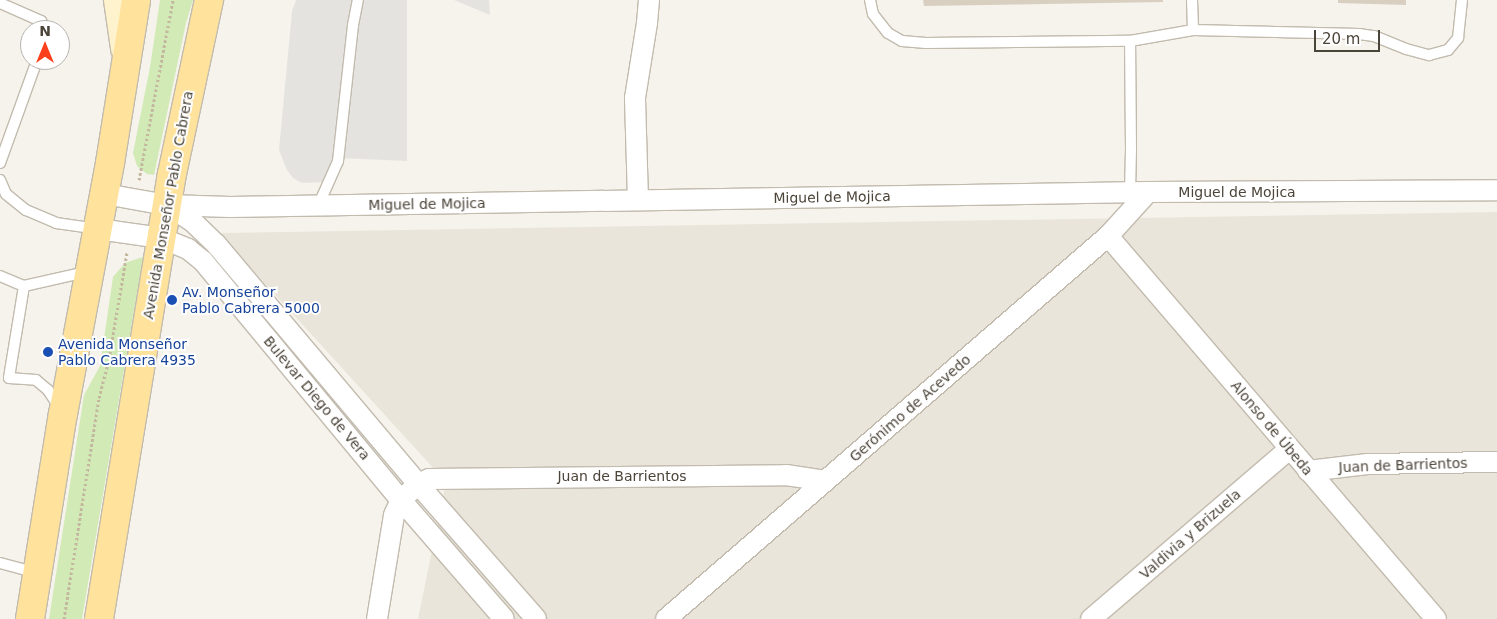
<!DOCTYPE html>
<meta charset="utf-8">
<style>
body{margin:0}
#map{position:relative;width:1497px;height:619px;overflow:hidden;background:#f6f3ec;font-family:"DejaVu Sans",sans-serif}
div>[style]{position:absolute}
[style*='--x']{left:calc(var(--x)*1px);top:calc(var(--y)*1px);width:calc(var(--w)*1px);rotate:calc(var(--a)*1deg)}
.residential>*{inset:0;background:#eae5da}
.green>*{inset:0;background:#d2eab5}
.parking>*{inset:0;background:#e5e3e0}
.building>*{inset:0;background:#d8cfc1}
.path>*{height:3px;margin-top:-1.5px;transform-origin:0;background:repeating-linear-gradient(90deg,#c4b79f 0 2.5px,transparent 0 5px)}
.roads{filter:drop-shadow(1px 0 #c2bbae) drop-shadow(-1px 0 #c2bbae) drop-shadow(0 1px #c2bbae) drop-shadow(0 -1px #c2bbae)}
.service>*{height:10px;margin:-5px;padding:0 5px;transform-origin:5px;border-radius:5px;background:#fff}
.minor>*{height:20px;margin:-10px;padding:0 10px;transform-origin:10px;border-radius:10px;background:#fff}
.secondary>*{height:28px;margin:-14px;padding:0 14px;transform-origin:14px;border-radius:14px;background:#fff3cd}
.primary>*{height:28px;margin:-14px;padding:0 14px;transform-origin:14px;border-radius:14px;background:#ffe39c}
.dots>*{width:14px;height:14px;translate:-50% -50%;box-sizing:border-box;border:2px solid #fff;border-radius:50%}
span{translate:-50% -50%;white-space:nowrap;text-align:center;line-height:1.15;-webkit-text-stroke:4px #fff;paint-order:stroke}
.street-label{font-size:14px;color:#4b4439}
.transit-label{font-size:14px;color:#164399}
.left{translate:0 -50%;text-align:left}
.north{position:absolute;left:20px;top:20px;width:50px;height:50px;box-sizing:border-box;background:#fff;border:1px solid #b7b4b0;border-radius:50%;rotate:0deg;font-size:14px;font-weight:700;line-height:20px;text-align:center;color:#4b4439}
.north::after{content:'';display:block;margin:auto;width:18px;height:22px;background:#fc3f1d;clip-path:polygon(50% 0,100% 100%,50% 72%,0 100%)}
.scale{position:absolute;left:1314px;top:30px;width:66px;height:22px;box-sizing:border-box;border:2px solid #4b4439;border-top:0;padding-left:6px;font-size:15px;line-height:18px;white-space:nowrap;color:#4b4439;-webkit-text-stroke:4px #fff;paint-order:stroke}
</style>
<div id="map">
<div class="residential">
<div style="clip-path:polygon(1497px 212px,1497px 619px,418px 619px,446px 482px,219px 233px)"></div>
</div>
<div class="green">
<div style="clip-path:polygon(160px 0,193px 0,186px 23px,154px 175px,147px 174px,137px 166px,133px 153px,150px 67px)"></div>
<div style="clip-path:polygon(143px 257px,82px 619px,49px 619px,84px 395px,100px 366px,113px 277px,125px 263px)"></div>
</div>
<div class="parking">
<div style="clip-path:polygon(296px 0,407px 0,407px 161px,339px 158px,328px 182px,302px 183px,293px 178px,287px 170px,279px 150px,292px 11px)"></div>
<div style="clip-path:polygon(454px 0,489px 0,490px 15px)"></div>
</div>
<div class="building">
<div style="clip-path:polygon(923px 0,1163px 0,1163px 2px,924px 6px)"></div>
<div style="clip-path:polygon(1338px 0,1406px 0,1406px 5px,1338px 3px)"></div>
</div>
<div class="path">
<div style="--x:139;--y:180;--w:183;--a:-79.3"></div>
<div style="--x:64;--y:619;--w:224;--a:-81"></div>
<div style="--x:99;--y:398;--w:40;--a:-75.6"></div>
<div style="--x:109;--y:359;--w:108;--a:-80.4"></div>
</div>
<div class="roads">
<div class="service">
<div style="--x:870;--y:0;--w:14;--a:78"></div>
<div style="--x:873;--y:14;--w:24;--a:52"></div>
<div style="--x:888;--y:33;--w:16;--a:30"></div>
<div style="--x:902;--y:41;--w:24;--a:5"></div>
<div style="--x:926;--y:43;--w:204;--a:-0.6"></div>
<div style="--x:1130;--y:41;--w:64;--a:-9.9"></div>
<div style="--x:1192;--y:0;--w:30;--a:88"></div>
<div style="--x:1193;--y:30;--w:166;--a:1.4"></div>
<div style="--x:1359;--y:34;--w:15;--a:8"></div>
<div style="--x:1374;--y:36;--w:35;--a:22"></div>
<div style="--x:1406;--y:49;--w:24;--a:15"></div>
<div style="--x:1429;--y:55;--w:20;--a:-15"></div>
<div style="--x:1448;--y:50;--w:16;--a:-50"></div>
<div style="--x:1458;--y:38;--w:38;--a:-84"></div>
<div style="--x:0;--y:3;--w:45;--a:23.7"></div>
<div style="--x:41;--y:21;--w:10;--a:61"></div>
<div style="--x:0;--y:163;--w:109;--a:-70.2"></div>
<div style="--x:0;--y:180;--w:15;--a:67"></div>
<div style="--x:6;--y:194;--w:26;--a:39"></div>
<div style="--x:26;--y:210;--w:33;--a:23"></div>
<div style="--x:56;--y:223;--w:42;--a:8.1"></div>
<div style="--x:1130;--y:193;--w:43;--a:-88.7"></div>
<div style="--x:1131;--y:150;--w:109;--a:-90.5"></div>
<div style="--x:318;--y:206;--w:49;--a:-66"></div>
<div style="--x:338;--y:161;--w:137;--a:-83.7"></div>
<div style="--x:353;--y:25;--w:25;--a:-79"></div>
<div style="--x:0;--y:276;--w:26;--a:23"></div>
<div style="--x:24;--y:286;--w:93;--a:99.3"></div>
<div style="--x:9;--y:378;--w:27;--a:4"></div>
<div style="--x:36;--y:380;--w:16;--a:40"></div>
<div style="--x:48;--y:390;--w:20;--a:57"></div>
<div style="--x:24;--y:286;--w:64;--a:-12.7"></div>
<div style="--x:0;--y:563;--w:38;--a:15"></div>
</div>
<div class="minor">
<div style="--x:105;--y:194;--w:63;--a:10.1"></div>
<div style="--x:167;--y:205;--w:63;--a:1.8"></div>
<div style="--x:230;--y:207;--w:918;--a:-0.94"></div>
<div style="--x:1148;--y:192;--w:349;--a:-0.3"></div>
<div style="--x:638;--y:200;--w:102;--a:-91.7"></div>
<div style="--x:635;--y:98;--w:76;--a:-80.9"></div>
<div style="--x:647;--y:23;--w:23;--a:-85"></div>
<div style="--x:167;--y:205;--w:30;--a:33"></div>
<div style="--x:192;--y:221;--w:33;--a:44"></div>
<div style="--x:216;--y:244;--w:314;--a:49.9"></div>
<div style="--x:418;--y:484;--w:179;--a:48.8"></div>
<div style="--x:98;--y:229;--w:64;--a:8.1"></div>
<div style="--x:161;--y:238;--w:29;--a:22"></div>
<div style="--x:188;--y:249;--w:19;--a:39"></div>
<div style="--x:203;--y:261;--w:310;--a:50.4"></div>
<div style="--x:401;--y:500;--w:157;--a:49.1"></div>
<div style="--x:1108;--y:236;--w:504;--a:49.42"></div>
<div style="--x:1308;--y:471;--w:60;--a:-6.7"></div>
<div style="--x:1368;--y:464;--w:129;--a:-0.9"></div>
<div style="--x:377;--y:619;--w:105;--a:-80.7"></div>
<div style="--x:394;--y:515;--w:17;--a:-65"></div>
<div style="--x:401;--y:500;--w:23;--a:-43"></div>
<div style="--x:418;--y:484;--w:12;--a:-24"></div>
<div style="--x:429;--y:479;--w:357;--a:-0.6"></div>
<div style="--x:786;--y:475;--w:40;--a:8.5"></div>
<div style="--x:666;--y:619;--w:585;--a:-40.91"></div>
<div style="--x:1108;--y:236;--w:59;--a:-47.7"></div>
<div style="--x:1091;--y:619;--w:261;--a:-40.6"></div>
</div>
<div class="secondary">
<div style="--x:118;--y:0;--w:49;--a:81.7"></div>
</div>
<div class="primary">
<div style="--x:30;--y:619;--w:208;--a:-80.9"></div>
<div style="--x:63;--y:414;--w:255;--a:-79.4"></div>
<div style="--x:110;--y:163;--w:165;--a:-80.9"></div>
<div style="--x:99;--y:619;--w:451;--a:-80.7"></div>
<div style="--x:172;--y:174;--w:178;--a:-78"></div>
</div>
</div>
<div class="dots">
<div style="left:172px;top:300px;background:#1a4fb4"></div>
<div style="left:48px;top:352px;background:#1a4fb4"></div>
</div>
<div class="street-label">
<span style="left:1237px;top:192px">Miguel de Mojica</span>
<span style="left:832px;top:197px;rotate:-1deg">Miguel de Mojica</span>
<span style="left:427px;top:204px;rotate:-1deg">Miguel de Mojica</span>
<span style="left:168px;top:205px;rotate:-80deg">Avenida Monseñor Pablo Cabrera</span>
<span style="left:317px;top:398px;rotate:50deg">Bulevar Diego de Vera</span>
<span style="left:910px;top:408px;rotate:-41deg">Gerónimo de Acevedo</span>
<span style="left:1272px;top:428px;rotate:50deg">Alonso de Úbeda</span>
<span style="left:1403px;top:465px;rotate:-2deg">Juan de Barrientos</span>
<span style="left:622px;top:476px">Juan de Barrientos</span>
<span style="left:1190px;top:534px;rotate:-41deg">Valdivia y Brizuela</span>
</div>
<div class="transit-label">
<span class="left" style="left:182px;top:300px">Av. Monseñor<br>Pablo Cabrera 5000</span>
<span class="left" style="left:58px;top:352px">Avenida Monseñor<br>Pablo Cabrera 4935</span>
</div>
<div class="north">N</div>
<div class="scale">20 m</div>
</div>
